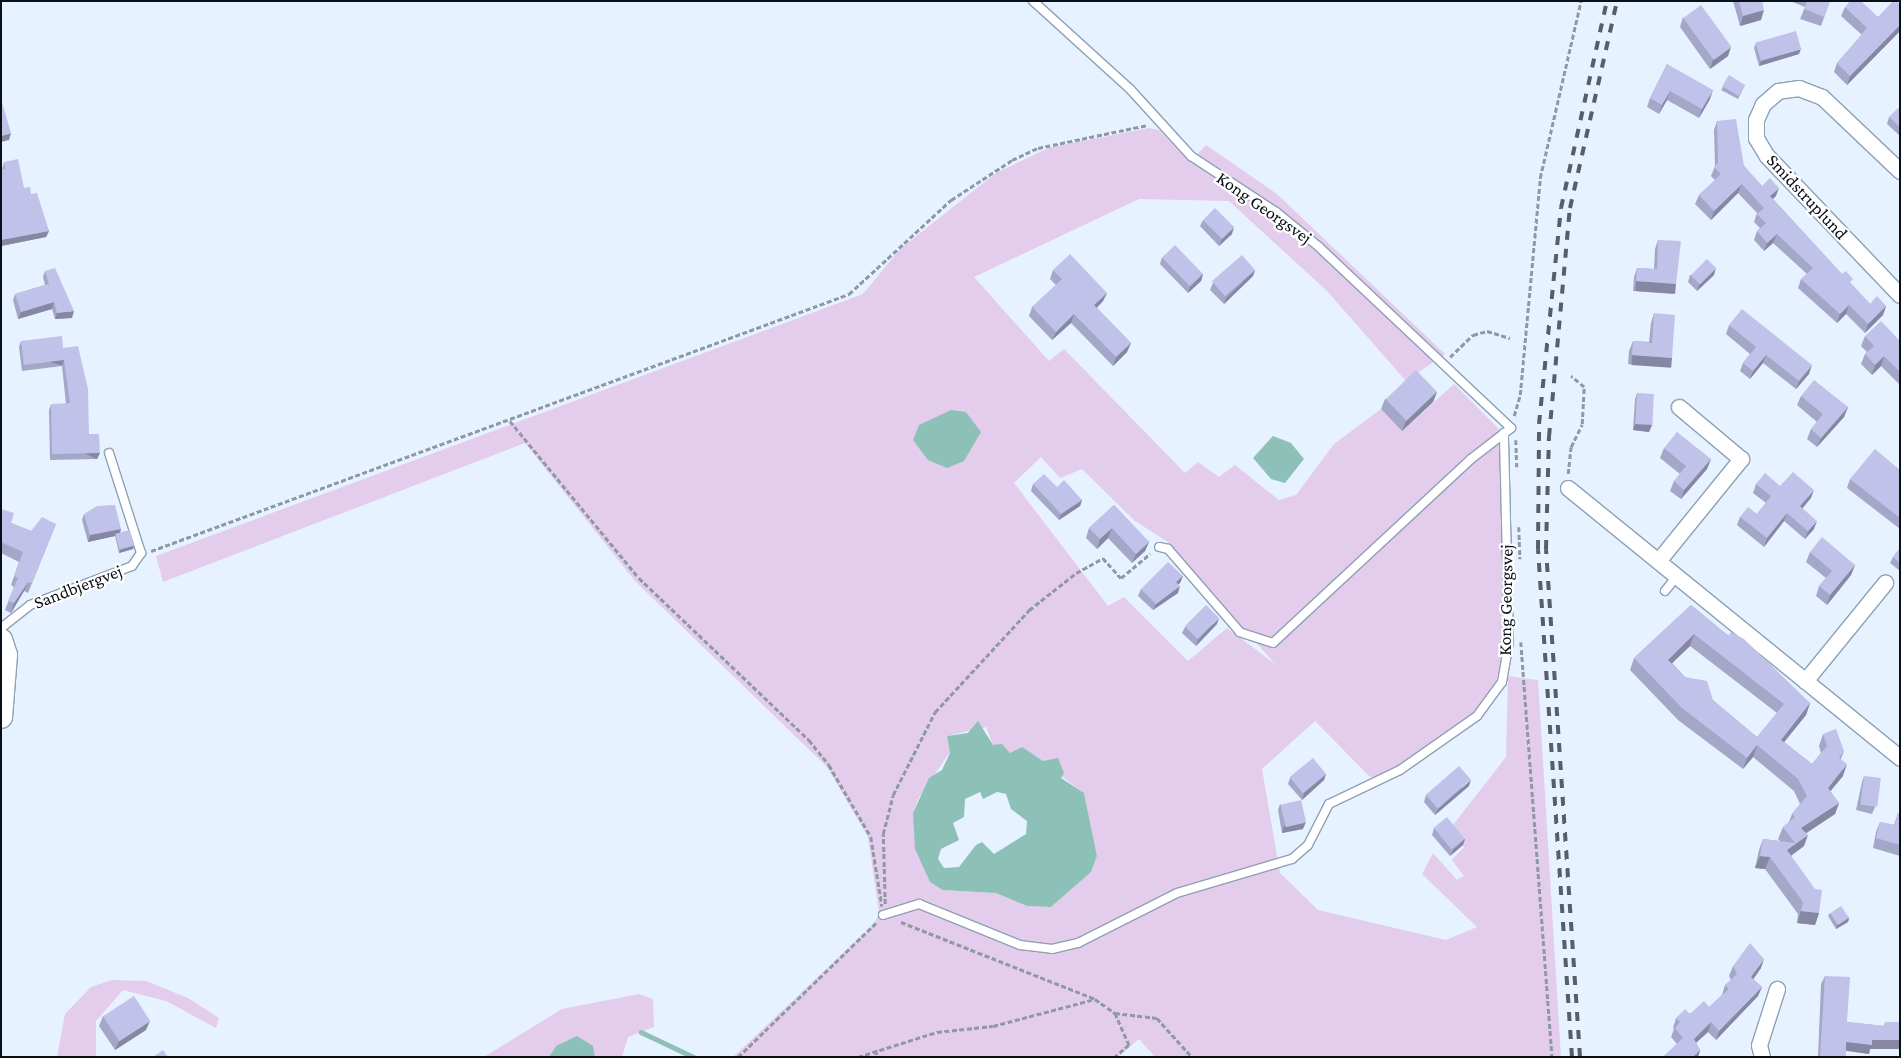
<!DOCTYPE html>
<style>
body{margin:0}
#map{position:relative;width:1901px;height:1058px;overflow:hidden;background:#e6f2ff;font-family:"Crimson Pro",serif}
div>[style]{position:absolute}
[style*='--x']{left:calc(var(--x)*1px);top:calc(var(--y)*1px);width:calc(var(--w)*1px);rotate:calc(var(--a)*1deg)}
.green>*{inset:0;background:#e3ccec}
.water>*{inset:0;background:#8dc0b7}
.stream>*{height:4.5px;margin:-2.25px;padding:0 2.25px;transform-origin:2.25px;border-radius:2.25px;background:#8dc0b7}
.path>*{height:2.5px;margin-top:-1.25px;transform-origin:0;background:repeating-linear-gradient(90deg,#8f99a4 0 5px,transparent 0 7.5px)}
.roads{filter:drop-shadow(1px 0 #8ea1b4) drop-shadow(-1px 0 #8ea1b4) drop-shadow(0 1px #8ea1b4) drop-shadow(0 -1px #8ea1b4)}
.lane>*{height:8px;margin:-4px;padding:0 4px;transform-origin:4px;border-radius:4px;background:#fff}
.street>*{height:15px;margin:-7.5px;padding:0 7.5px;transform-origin:7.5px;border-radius:7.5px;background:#fff}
.secondary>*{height:21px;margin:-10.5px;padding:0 10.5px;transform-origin:10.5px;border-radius:10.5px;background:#fff}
.rail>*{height:4px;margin-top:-2px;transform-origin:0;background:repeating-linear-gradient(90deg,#565e67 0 9px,transparent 0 18px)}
.wall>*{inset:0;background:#a5a7c8}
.shaded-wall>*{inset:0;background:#8688a3;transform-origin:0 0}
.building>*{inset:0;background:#c0c2e9;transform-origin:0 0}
span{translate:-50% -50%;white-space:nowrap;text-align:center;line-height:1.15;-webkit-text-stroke:4.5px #fff;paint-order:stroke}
.street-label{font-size:18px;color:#0a1017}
.frame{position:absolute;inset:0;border:2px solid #0a1017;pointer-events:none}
</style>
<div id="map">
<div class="green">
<div style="clip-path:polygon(evenodd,1149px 128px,1159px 130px,1190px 162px,1206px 145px,1277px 194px,1445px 354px,1406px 381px,1327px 291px,1229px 201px,1139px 199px,974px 277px,1049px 361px,1064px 349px,1185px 473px,1198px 462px,1219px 477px,1235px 465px,1279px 500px,1296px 495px,1334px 444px,1381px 409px,1402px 431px,1454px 384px,1498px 428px,1506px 639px,1494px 689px,1476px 713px,1385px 776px,1370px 777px,1315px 721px,1262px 769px,1280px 873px,1318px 910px,1446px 940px,1477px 927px,1422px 874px,1433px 853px,1457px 880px,1464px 876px,1452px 860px,1464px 847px,1453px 825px,1506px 757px,1508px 676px,1538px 680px,1561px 1057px,1155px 1057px,1139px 1039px,1118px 1057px,733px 1057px,874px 924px,879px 913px,868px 837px,827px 767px,635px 581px,525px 443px,163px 582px,156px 556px,863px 294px,900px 249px,996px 173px,1048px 148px,1149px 128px,1041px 457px,1060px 478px,1082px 469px,1135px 521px,1168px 542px,1275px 664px,1227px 628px,1188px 661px,1124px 597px,1108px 606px,1014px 483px,1041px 457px,1149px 128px,986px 727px,993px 745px,1010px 753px,1022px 747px,1084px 793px,1097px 856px,1091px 872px,1051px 907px,1027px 906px,996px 893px,941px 890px,930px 882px,923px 865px,913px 813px,918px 799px,950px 752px,947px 736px,986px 727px)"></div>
<div style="clip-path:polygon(112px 980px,146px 981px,188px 998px,219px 1018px,216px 1028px,166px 1001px,123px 990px,96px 1021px,96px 1057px,57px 1057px,65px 1014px,91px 987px)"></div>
<div style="clip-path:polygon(639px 994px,653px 999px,654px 1027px,628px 1037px,622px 1057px,595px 1057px,593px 1046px,556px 1046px,549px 1057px,484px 1057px,562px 1009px)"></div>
</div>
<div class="water">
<div style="clip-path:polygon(951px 410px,966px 412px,981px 432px,964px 461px,947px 468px,928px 460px,913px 440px,919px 425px)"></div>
<div style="clip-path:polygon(1273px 436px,1291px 443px,1304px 459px,1285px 483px,1271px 479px,1253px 458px)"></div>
<div style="clip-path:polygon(evenodd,978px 721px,993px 745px,1002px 744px,1010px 753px,1022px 747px,1043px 761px,1058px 758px,1064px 773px,1061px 778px,1084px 793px,1097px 856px,1091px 872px,1051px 907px,1027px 906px,996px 893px,942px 890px,930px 882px,915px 849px,913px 813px,929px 778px,942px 770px,950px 753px,947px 736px,968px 733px,978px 721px,980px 792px,983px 799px,997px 792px,1006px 794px,1011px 809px,1027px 821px,1026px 834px,994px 854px,982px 842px,976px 845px,959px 867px,944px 868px,938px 859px,941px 849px,959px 840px,953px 823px,964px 817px,965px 799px,980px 792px)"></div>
<div style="clip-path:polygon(577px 1036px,593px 1046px,595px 1057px,549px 1057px,556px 1046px)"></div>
</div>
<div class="stream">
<div style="--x:641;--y:1032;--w:59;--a:25.3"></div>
</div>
<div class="path">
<div style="--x:1450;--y:357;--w:32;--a:-44"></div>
<div style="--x:1473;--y:335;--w:15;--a:-16"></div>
<div style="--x:1487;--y:331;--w:24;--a:17"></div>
<div style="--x:1514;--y:416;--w:22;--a:-74"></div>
<div style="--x:1520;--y:395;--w:218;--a:-84.7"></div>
<div style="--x:1540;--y:178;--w:182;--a:-77"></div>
<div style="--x:510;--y:421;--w:203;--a:50.6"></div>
<div style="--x:639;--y:578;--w:235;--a:43.6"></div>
<div style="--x:809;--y:740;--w:32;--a:51"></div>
<div style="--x:829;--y:765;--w:83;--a:59.7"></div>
<div style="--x:871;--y:837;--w:70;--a:80.9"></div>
<div style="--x:1516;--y:440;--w:27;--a:88"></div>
<div style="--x:1568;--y:474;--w:27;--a:-84"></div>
<div style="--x:1571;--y:447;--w:25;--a:-64"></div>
<div style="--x:1582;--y:424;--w:37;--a:-87"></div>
<div style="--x:1584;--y:387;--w:17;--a:-140"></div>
<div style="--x:1519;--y:527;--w:32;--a:88"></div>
<div style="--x:151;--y:551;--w:744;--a:-20.21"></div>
<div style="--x:849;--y:294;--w:139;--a:-42.7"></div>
<div style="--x:951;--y:200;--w:73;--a:-33.3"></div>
<div style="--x:1012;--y:160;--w:29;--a:-25"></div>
<div style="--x:1038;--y:148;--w:112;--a:-11.8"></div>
<div style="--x:1521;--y:642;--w:416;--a:85.7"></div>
<div style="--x:885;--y:904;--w:70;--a:-91.6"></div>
<div style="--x:883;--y:834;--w:40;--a:-75.6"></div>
<div style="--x:893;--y:795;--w:93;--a:-63.2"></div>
<div style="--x:935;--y:712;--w:139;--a:-47.3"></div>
<div style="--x:1029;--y:610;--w:60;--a:-38.2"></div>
<div style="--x:1076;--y:573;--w:31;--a:-29"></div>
<div style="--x:1103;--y:558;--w:27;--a:48"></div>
<div style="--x:1121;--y:578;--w:38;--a:-40"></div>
<div style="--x:901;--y:922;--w:209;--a:21.6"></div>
<div style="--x:1115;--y:1013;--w:42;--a:6.8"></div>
<div style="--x:1157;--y:1018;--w:52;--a:48.1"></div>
<div style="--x:876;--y:1050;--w:7;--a:82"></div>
<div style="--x:738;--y:1057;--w:194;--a:-44.2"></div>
<div style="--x:858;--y:1057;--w:83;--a:-17.6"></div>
<div style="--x:937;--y:1032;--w:56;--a:-6.1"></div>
<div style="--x:993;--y:1026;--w:106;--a:-14.8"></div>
<div style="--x:1095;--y:999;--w:24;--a:35"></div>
<div style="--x:1115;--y:1013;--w:35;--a:66"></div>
<div style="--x:1129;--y:1045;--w:18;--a:139"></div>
</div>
<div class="roads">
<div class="lane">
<div style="--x:1033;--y:1;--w:131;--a:42.2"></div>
<div style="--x:1130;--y:89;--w:91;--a:47.7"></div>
<div style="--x:1191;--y:156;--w:102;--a:33.4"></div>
<div style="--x:1276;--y:212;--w:55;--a:39.1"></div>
<div style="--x:1319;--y:247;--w:264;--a:43.3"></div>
<div style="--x:1511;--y:428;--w:51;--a:142.2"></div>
<div style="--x:1471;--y:459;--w:270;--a:137.1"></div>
<div style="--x:1273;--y:643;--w:35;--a:-162"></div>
<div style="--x:1240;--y:632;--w:110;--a:-130.9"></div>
<div style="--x:1168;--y:549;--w:9;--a:-167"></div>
<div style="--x:1665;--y:591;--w:19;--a:-51"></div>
<div style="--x:1;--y:628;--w:37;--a:-38"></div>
<div style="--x:30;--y:605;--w:109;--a:-20.9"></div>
<div style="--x:132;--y:566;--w:16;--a:-55"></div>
<div style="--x:141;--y:553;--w:105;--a:-107.7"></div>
<div style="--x:883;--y:915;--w:38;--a:-17"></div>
<div style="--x:919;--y:904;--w:109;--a:22.1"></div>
<div style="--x:1020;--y:945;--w:32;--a:7"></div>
<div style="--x:1052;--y:949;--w:27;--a:-13"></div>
<div style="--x:1078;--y:943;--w:111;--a:-26.8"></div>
<div style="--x:1177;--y:893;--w:120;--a:-16.5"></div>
<div style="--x:1292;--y:859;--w:21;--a:-41"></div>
<div style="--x:1308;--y:845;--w:46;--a:-62.9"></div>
<div style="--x:1329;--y:804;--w:79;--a:-25.6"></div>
<div style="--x:1400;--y:770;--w:94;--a:-35"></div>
<div style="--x:1477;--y:716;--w:42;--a:-53.7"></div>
<div style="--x:1502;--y:682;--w:40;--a:-80"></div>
<div style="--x:1509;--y:643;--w:210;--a:-91.4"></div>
</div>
<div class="street">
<div style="--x:1900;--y:171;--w:108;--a:-136.5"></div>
<div style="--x:1822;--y:97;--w:25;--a:-159"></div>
<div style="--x:1799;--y:88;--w:21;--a:172"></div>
<div style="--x:1778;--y:91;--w:20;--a:139"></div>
<div style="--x:1763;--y:104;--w:17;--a:114"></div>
<div style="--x:1756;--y:120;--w:18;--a:90"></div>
<div style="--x:1756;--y:138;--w:21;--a:59"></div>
<div style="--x:1767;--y:156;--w:192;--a:46.3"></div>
<div style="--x:1568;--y:488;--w:428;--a:39.1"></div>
<div style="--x:1658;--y:561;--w:132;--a:-50.9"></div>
<div style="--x:1741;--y:459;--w:81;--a:-140"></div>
<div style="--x:1805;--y:681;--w:127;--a:-50.8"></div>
<div style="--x:1762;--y:1057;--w:12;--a:-104"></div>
<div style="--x:1759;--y:1045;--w:59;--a:-72.2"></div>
</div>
<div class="secondary">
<div style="--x:1;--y:639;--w:16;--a:72"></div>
<div style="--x:6;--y:654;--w:63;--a:94.5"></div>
</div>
</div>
<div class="rail">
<div style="--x:1572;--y:1057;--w:509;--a:-93.83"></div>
<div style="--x:1538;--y:549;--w:125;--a:-89.5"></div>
<div style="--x:1539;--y:424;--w:217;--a:-84.2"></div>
<div style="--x:1561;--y:208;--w:212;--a:-77.5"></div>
<div style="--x:1580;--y:1057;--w:509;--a:-93.83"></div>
<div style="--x:1546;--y:549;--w:112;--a:-88.5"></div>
<div style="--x:1549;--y:437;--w:230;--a:-84.8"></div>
<div style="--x:1570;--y:208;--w:212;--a:-77.2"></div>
</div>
<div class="wall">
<div style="clip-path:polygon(1733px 1px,1762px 1px,1761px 20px,1740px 26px)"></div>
<div style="clip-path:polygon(1790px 1px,1830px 1px,1821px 26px,1800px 19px,1805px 7px)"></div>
<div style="clip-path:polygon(1900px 5px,1900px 31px,1847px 85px,1834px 72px,1837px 63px,1862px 35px,1841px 16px,1845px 7px,1878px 17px)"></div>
<div style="clip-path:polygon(1683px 17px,1728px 56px,1710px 69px,1680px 27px)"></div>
<div style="clip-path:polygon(1756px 43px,1799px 54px,1759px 66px,1754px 48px)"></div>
<div style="clip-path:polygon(1667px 64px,1710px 99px,1699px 118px,1667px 100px,1659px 114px,1647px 107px,1650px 98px)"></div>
<div style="clip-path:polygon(1745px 85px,1738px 99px,1721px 90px,1723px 87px)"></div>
<div style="clip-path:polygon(1900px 110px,1900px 136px,1887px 124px,1889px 117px)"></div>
<div style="clip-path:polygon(1717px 121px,1744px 166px,1762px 186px,1776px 196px,1773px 199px,1851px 284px,1870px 304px,1886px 306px,1883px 315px,1865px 333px,1846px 314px,1837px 323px,1798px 288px,1801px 279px,1807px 274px,1773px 243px,1764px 251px,1754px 240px,1757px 231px,1760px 228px,1754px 222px,1757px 213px,1738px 193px,1711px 220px,1695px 204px,1699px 195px,1715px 180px,1711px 176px,1715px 166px,1714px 130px)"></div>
<div style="clip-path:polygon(4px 162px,24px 188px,31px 194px,49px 231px,46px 237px,1px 246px,1px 170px,2px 170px)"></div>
<div style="clip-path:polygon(1203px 220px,1232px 234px,1219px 246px,1200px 226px)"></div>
<div style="clip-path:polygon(1658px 240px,1676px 284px,1673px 294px,1633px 291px,1634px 277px,1637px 268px,1654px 269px,1655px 249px)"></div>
<div style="clip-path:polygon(1162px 257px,1203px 274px,1201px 281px,1188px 293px,1160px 264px)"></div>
<div style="clip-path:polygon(1053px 270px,1107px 293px,1103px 301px,1097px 308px,1131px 343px,1127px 352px,1113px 366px,1071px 323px,1052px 340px,1029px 316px,1032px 307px,1056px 285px,1050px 279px)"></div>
<div style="clip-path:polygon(1255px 270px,1253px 276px,1224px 304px,1210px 290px,1213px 283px)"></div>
<div style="clip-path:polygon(45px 271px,72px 318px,55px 319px,52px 309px,18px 319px,13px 300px,15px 294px,45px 285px,43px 277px)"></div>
<div style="clip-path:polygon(1690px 275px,1714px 275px,1697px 291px,1688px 282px)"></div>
<div style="clip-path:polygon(1654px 313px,1672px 358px,1669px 367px,1628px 364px,1629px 351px,1633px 341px,1649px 342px,1651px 323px)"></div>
<div style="clip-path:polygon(1729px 325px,1809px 374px,1796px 389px,1763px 363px,1750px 379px,1740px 371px,1743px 363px,1750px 354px,1726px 334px)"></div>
<div style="clip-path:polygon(1865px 336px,1900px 341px,1900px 385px,1881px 366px,1872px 375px,1861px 364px,1865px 354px,1867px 352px,1861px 346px)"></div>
<div style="clip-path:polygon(21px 341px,63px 348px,89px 434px,100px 453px,97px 459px,50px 460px,49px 410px,51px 404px,66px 404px,62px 366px,22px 371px,19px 347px)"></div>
<div style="clip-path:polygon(1437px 392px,1433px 402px,1402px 431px,1381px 409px,1385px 399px)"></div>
<div style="clip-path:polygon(1637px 393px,1652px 425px,1649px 432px,1633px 430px,1635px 399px)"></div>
<div style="clip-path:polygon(1801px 396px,1848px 407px,1844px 417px,1817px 447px,1807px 439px,1811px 429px,1817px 422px,1797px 405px)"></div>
<div style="clip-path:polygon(1664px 448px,1711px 459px,1707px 469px,1681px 499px,1670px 491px,1674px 481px,1680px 474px,1660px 458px)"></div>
<div style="clip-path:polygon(1900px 470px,1900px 529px,1847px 488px,1850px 479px)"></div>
<div style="clip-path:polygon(1033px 484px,1057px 487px,1082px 500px,1080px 506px,1059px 520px,1031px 491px)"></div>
<div style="clip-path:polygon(1756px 484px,1780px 486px,1811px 498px,1802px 508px,1814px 529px,1805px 539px,1784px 521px,1764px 547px,1737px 525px,1740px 517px,1757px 514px,1766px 503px,1753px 493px)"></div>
<div style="clip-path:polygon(1114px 505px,1149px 542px,1145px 551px,1132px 563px,1108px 538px,1097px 549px,1086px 538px,1089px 528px)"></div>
<div style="clip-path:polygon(1px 509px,11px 523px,31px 531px,56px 524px,28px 593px,24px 591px,11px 613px,5px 610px,14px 587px,11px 585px,19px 562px,1px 553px)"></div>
<div style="clip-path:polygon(84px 514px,121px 529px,120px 533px,134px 546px,133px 549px,119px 553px,115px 536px,88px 542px,82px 520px)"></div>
<div style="clip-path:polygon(1900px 548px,1900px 571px,1890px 563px,1893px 557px)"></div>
<div style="clip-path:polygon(1810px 552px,1855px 565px,1851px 575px,1827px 605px,1816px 596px,1819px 586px,1826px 578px,1806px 562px)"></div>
<div style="clip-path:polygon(1183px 576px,1180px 583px,1178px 584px,1178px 593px,1153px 610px,1138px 596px,1141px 589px)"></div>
<div style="clip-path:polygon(evenodd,1691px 605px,1810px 703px,1806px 715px,1784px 742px,1812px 764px,1821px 753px,1819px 746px,1823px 734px,1844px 751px,1841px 759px,1843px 776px,1830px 791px,1839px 803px,1835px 814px,1806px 833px,1804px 846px,1791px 856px,1819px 913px,1815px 925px,1797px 923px,1798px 914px,1765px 869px,1755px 868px,1759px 850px,1763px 839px,1780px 841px,1778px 839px,1783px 827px,1789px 822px,1792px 814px,1800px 804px,1794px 791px,1753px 757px,1743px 769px,1678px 720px,1630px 670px,1634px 658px,1691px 605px,1690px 646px,1777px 713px,1757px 737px,1685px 677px,1672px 663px,1690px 646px)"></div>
<div style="clip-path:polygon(1217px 624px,1196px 646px,1182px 633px,1185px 627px)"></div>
<div style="clip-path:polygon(1326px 774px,1324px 780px,1302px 800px,1288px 784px,1290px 778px)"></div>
<div style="clip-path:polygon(1864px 776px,1875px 807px,1872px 814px,1856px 810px,1862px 782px)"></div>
<div style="clip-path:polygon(1469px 786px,1435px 815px,1424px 802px,1426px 795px)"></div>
<div style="clip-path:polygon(1280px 804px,1303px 829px,1282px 833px,1278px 810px)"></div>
<div style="clip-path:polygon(1898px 813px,1900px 813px,1900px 856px,1873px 848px,1876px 832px,1880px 822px,1894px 825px)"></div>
<div style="clip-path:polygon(1434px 828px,1465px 839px,1463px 845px,1450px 856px,1432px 835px)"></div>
<div style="clip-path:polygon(1830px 913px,1849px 918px,1848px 922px,1836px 929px,1828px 916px)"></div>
<div style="clip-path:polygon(1733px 966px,1761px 968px,1753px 979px,1762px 987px,1758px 996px,1716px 1040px,1708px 1032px,1696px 1043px,1700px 1050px,1698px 1057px,1663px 1057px,1677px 1044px,1671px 1037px,1674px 1029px,1673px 1028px,1676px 1018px,1709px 1007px,1722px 995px,1725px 985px,1731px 980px,1729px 976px)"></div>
<div style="clip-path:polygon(1825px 976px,1847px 1022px,1884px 1026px,1885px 1022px,1900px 1022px,1870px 1049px,1869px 1054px,1846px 1051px,1846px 1057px,1818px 1057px,1821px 984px)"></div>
<div style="clip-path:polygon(103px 1016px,146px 1030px,115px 1050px,99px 1026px)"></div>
</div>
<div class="shaded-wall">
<div style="clip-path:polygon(1764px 10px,1761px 20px,1740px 26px,1743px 16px)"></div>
<div style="clip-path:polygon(1900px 25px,1900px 31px,1847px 85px,1850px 76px)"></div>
<div style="clip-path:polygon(1731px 47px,1728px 56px,1710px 69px,1713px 60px)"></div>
<div style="clip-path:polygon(1801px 49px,1799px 54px,1759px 66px,1761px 61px)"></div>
<div style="clip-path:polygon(1713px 90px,1710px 99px,1699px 118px,1702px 109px)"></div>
<div style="clip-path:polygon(1670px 91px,1667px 100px,1659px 114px,1662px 105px)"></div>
<div style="clip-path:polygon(11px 133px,9px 140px,1px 142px,1px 136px)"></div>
<div style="clip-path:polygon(1742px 184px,1738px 193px,1711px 220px,1714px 211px)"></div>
<div style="clip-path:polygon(1779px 188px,1776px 196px,1767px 204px,1770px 196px)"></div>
<div style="clip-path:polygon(1234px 227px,1232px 234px,1219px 246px,1222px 239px)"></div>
<div style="clip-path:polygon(49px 231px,46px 237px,1px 246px,1px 240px)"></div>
<div style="clip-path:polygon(1777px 234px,1773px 243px,1764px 251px,1767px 243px)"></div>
<div style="clip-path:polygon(1716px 268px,1714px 275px,1697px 291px,1699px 285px)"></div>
<div style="clip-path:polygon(1255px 270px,1253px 276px,1224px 304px,1226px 298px)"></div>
<div style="clip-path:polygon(1203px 274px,1201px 281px,1188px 293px,1190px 287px)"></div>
<div style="left:1636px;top:281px;width:40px;height:10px;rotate:4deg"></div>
<div style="clip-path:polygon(1107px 293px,1103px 301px,1091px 313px,1094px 305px)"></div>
<div style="clip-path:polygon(54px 302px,52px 309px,18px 319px,21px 312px)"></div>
<div style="clip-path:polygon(1849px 305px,1846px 314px,1837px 323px,1840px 314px)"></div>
<div style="clip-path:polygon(1886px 306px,1883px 315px,1865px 333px,1868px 324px)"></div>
<div style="clip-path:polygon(74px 311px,72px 318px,55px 319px,57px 313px)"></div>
<div style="clip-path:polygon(1074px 314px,1071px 323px,1052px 340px,1056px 332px)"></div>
<div style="clip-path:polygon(1131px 343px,1127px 352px,1113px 366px,1116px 357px)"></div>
<div style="left:1632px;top:355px;width:40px;height:10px;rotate:4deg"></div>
<div style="clip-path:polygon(1766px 355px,1763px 363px,1750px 379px,1753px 371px)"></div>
<div style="clip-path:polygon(1884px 356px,1881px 366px,1872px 375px,1875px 365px)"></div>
<div style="left:64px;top:360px;width:6px;height:40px;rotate:108deg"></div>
<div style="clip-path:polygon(1812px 365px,1809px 374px,1796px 389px,1799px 381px)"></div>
<div style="clip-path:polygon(1437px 392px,1433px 402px,1402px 431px,1406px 421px)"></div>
<div style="clip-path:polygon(1848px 407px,1844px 417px,1817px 447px,1821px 438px)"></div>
<div style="clip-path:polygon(1635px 424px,1652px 425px,1649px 432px,1633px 430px)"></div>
<div style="left:100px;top:453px;width:7px;height:48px;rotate:117deg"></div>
<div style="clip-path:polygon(1711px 459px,1707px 469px,1681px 499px,1684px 490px)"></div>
<div style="clip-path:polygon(1814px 490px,1811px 498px,1797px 515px,1800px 506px)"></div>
<div style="clip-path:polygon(1082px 500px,1080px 506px,1059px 520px,1061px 514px)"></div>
<div style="clip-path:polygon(1787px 513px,1784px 521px,1764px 547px,1767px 538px)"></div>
<div style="clip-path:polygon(1817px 521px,1814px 529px,1805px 539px,1808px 531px)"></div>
<div style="clip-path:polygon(1112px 528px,1108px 538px,1097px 549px,1100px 539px)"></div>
<div style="clip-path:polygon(121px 529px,119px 536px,116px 534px,115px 536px,88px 542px,90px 535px)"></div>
<div style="clip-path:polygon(1149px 542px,1145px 551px,1132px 563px,1136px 554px)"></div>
<div style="clip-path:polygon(134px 546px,133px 549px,119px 553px,120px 550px)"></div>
<div style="clip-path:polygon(1855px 565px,1851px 575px,1827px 605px,1830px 595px)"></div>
<div style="clip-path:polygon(1183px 576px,1180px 583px,1174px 589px,1176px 582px)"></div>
<div style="clip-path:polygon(28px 582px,24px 591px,11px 613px,14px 603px)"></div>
<div style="clip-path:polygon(1180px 586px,1178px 593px,1153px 610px,1156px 604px)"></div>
<div style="clip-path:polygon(1219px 618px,1217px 624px,1196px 646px,1198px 640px)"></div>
<div style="clip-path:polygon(1694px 634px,1690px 646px,1664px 671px,1668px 660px)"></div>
<div style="clip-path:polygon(1810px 703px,1806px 715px,1777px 751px,1781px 740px)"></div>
<div style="clip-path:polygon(1757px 745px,1753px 757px,1743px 769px,1747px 758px)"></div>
<div style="clip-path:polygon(1847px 764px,1843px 776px,1824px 799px,1828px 788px)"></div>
<div style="clip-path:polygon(1326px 774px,1324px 780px,1302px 800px,1304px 793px)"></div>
<div style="clip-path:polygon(1471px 780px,1469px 786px,1435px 815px,1438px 809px)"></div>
<div style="clip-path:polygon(1839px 803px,1835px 814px,1796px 840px,1801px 828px)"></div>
<div style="clip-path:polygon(1306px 822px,1303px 829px,1282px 833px,1284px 826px)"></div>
<div style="clip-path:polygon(1808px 835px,1804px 846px,1782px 862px,1787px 850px)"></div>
<div style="clip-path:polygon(1465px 839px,1463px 845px,1450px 856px,1453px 850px)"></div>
<div style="clip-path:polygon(1760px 856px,1770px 857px,1765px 869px,1755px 868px)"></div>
<div style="clip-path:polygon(1801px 911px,1819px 913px,1815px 925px,1797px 923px)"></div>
<div style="clip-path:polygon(1849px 918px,1848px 922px,1836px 929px,1837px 925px)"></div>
<div style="clip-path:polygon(1764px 959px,1761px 968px,1748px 987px,1751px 977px)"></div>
<div style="clip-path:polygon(1762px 987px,1758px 996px,1716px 1040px,1719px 1031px)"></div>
<div style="clip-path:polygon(150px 1021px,146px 1030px,115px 1050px,119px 1041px)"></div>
<div style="clip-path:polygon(1711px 1022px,1708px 1032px,1690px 1048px,1694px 1039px)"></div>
<div style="clip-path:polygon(1872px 1040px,1900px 1040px,1900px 1049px,1870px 1049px,1869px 1054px,1843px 1050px,1846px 1042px)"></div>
<div style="clip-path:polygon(1700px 1050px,1698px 1057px,1693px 1057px)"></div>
</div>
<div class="building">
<div style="clip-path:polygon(1739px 1px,1762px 1px,1764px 10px,1743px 16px)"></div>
<div style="clip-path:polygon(1807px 1px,1830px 1px,1824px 17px,1804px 9px)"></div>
<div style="clip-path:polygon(1850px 1px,1861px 1px,1878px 17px,1893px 1px,1896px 1px,1900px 5px,1900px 25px,1850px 76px,1837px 63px,1867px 28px,1845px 7px)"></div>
<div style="left:1701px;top:5px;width:52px;height:22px;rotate:54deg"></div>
<div style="left:1796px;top:31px;width:19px;height:42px;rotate:74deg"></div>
<div style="clip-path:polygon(1667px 64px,1713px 90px,1702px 109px,1670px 91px,1662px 105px,1650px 98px)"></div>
<div style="left:1729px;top:75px;width:19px;height:13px;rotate:32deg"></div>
<div style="clip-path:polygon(1px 99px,11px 133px,1px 136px)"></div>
<div style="clip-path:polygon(1898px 108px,1900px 110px,1900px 127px,1889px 117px)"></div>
<div style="clip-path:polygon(1736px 119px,1744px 166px,1762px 186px,1770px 178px,1779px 188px,1770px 196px,1842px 274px,1846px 271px,1853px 279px,1850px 282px,1870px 304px,1877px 296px,1886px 306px,1868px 324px,1849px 305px,1840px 314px,1801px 279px,1813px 268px,1777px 234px,1767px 243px,1757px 231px,1766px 223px,1757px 214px,1764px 208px,1742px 184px,1714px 211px,1699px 195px,1721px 174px,1714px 167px,1718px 163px,1717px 121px)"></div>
<div style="clip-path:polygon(18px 159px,24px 188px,30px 187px,31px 194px,37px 193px,49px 231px,1px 240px,1px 170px,5px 169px,4px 162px)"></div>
<div style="left:1215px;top:208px;width:27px;height:17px;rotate:45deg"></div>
<div style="clip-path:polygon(1658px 240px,1681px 241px,1676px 284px,1636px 281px,1637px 268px,1657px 269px)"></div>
<div style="left:1175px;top:245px;width:40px;height:18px;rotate:46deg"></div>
<div style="clip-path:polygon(1070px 254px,1107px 293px,1094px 305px,1131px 343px,1116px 357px,1074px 314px,1056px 332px,1032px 307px,1062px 279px,1053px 270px)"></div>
<div style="left:1242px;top:255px;width:20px;height:40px;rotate:49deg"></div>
<div style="left:1707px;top:259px;width:13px;height:23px;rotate:45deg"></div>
<div style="clip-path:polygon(55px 268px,74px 311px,57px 313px,54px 302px,21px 312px,15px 294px,49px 284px,45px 271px)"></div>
<div style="clip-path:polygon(1742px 309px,1812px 365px,1799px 381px,1766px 355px,1753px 371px,1743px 363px,1756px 347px,1729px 325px)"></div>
<div style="clip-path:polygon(1654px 313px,1675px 315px,1672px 358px,1632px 355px,1633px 341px,1652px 343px)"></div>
<div style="clip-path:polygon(1881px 321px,1900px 341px,1900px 372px,1884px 356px,1875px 365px,1865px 354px,1874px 346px,1865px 336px)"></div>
<div style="clip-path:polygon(62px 336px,63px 348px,78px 346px,88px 389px,89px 434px,99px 434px,100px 453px,52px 454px,51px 404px,70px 403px,64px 360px,24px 365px,21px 341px)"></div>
<div style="left:1416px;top:370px;width:30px;height:42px;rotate:46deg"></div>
<div style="clip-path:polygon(1814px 380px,1848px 407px,1821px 438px,1811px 429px,1823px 414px,1801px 396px)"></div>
<div style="left:1637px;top:393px;width:17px;height:31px;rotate:3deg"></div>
<div style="clip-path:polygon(1677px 432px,1711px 459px,1684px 490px,1674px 481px,1686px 466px,1664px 448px)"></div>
<div style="clip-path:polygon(1875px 449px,1900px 470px,1900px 518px,1850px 479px)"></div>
<div style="clip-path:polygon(1793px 472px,1814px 490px,1800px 506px,1817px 521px,1808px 531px,1787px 513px,1767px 538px,1740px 517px,1748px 507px,1757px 514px,1771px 496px,1756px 484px,1765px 473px,1780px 486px)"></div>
<div style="clip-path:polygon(1044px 474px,1057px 487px,1064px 480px,1082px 500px,1061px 514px,1033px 484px)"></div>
<div style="clip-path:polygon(115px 505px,121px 529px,90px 535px,84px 514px,97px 506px)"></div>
<div style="clip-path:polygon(1114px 505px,1149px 542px,1136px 554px,1112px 528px,1100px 539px,1089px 528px)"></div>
<div style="clip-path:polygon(1px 509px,14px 513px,11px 523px,31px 531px,42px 517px,56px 524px,32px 583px,28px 582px,14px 603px,8px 601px,18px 578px,14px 576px,23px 552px,1px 542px)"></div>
<div style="left:130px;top:530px;width:16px;height:15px;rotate:76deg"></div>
<div style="clip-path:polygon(1822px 537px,1855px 565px,1830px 595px,1819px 586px,1832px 571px,1810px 552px)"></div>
<div style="clip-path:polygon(1900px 548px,1900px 563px,1893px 557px)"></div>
<div style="clip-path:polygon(1168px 562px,1183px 576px,1176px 582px,1180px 586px,1156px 604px,1141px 589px)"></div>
<div style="left:1206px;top:605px;width:18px;height:30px;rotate:45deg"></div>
<div style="clip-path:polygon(evenodd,1691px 605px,1728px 636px,1731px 632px,1744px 639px,1810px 703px,1781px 740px,1812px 764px,1827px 746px,1823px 734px,1836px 729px,1844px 751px,1839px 758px,1847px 764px,1828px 788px,1839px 803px,1801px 828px,1808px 835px,1787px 850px,1815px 889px,1822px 890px,1819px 913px,1801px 911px,1803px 902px,1770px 857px,1760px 856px,1763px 839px,1795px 843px,1783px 827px,1795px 817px,1792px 814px,1807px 796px,1798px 779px,1757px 745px,1747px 758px,1682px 708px,1634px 658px,1691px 605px,1694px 634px,1784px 704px,1757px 737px,1713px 700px,1707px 681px,1685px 677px,1668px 660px,1694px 634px)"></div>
<div style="left:1313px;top:758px;width:21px;height:30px;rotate:51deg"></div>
<div style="left:1459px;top:766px;width:18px;height:44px;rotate:49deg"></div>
<div style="left:1864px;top:776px;width:17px;height:29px;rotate:7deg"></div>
<div style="left:1301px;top:800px;width:23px;height:21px;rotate:77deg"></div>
<div style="clip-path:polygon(1898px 813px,1900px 813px,1900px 845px,1876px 838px,1880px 822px,1895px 825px)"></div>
<div style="left:1447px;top:817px;width:28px;height:17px;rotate:51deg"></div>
<div style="left:1841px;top:906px;width:14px;height:13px;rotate:56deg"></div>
<div style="clip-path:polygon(1750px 943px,1764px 959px,1751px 977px,1762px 987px,1719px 1031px,1711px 1022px,1694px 1039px,1700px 1050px,1693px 1057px,1663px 1057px,1683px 1038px,1675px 1028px,1680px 1022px,1676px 1018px,1685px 1009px,1690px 1014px,1704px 1001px,1709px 1007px,1729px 989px,1725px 985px,1737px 974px,1733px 966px)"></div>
<div style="clip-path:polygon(1825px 976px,1850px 977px,1847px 1022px,1885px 1026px,1885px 1022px,1900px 1022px,1900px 1040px,1872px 1040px,1872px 1045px,1846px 1042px,1846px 1057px,1820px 1057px)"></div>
<div style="left:134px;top:996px;width:30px;height:37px;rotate:57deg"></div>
<div style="clip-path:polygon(163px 1050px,168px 1057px,153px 1057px)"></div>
</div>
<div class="street-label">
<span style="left:1807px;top:197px;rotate:47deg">Smidstruplund</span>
<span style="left:1264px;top:208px;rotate:35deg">Kong Georgsvej</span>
<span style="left:78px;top:587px;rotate:-21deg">Sandbjergvej</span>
<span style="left:1506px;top:600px;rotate:-89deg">Kong Georgsvej</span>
</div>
<div class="frame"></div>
</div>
